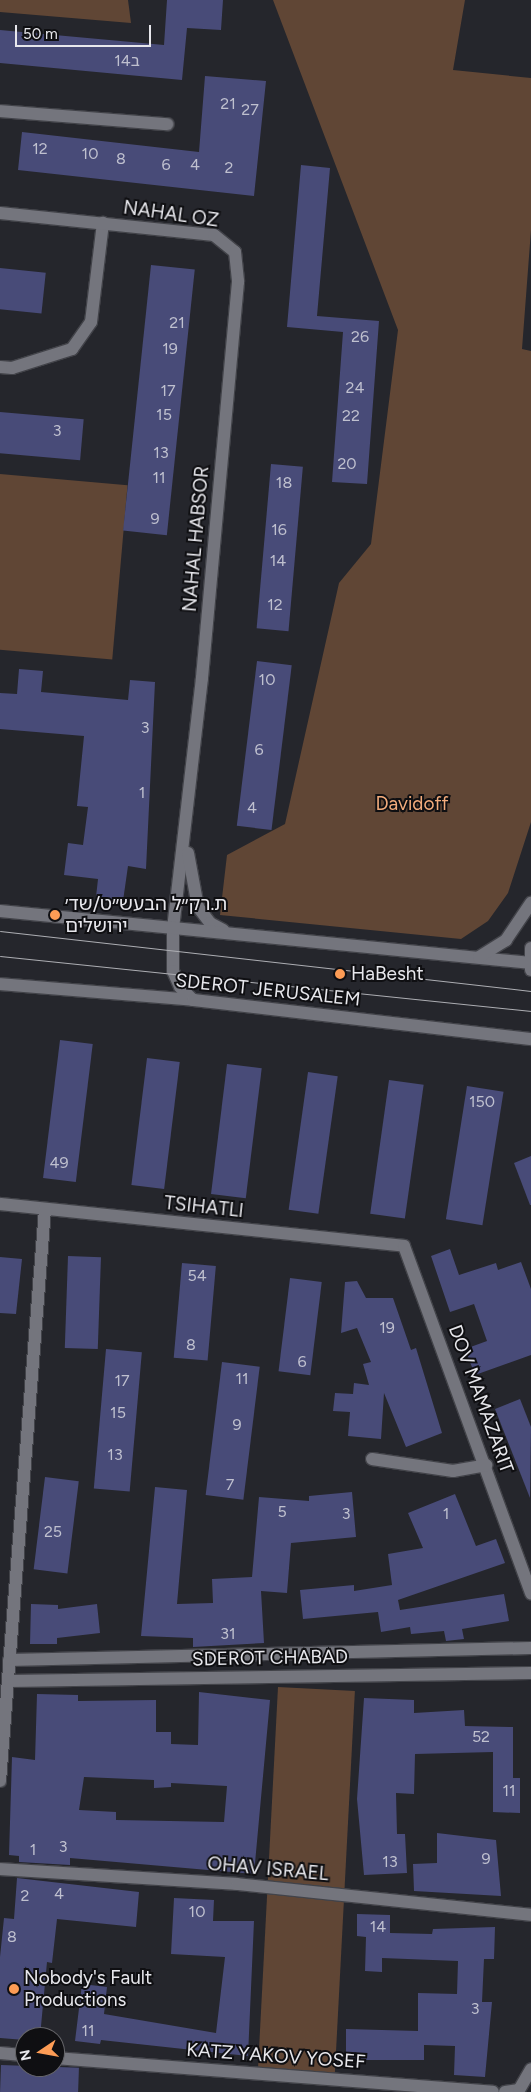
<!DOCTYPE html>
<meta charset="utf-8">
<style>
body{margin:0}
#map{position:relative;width:531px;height:2092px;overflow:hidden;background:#25262c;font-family:Figtree,"Noto Sans Hebrew",sans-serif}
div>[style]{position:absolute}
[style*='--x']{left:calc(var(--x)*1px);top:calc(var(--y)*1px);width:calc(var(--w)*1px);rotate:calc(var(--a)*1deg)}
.green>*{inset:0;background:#604635;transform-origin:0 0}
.building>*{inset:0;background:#484b78;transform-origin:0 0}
.roads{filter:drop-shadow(1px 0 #424349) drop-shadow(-1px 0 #424349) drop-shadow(0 1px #424349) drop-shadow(0 -1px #424349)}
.street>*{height:12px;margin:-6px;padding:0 6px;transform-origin:6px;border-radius:6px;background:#74757d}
.secondary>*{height:12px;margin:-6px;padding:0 6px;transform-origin:6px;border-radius:6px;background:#74757d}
.tram>*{height:1px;margin:-0.5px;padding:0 0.5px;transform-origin:0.5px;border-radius:0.5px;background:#adaeb3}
.dots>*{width:14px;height:14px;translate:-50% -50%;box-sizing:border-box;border:2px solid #0f0f12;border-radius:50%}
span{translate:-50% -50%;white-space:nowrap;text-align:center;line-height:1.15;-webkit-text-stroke:4px #0f0f12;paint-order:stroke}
.number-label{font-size:16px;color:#bfc0cf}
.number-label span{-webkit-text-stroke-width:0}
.street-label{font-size:19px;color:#e7e7ec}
.park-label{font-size:19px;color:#f3ac7c}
.poi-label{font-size:19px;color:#e7e7ec}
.left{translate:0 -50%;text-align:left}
.north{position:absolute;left:15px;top:2027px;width:50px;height:50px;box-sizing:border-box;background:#0f0f12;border:1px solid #656569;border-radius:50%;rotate:258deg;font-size:14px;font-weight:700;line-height:20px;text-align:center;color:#e7e7ec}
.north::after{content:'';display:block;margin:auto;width:18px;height:22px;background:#fd9c55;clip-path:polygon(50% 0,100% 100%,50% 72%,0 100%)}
.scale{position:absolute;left:15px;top:25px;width:136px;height:22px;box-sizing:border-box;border:2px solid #e7e7ec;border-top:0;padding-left:6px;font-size:15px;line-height:18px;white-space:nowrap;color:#e7e7ec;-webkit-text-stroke:4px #0f0f12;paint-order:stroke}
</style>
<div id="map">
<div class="green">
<div style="clip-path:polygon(0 0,128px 0,131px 23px,0 12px)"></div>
<div style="clip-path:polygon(273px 0,465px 0,453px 70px,531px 78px,531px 230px,522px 349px,531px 351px,531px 822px,508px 893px,488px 921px,461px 939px,220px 915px,227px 855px,285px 824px,339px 583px,371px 544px,398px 330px)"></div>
<div style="left:0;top:474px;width:128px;height:175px;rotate:5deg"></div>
<div style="left:278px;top:1687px;width:77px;height:383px;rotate:3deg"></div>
</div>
<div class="building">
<div style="clip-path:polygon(167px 0,223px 0,221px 30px,187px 28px,182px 80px,0 63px,0 30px,164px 45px)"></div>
<div style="clip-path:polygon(205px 76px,266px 81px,254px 196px,18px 170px,22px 132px,199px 152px)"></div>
<div style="clip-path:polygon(301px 165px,330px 168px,317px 316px,379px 321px,367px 484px,332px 482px,343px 332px,287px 327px)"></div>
<div style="left:151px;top:265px;width:44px;height:267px;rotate:6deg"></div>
<div style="left:0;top:268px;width:46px;height:41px;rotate:6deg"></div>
<div style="left:0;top:412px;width:84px;height:41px;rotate:5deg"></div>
<div style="left:271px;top:464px;width:32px;height:165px;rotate:5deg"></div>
<div style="left:257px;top:661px;width:35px;height:166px;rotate:7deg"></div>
<div style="clip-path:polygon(19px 669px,43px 671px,41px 692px,128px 700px,130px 680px,155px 682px,146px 869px,128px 866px,123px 901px,96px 897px,98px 879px,64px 875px,68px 843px,83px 845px,88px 807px,77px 806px,84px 736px,0 729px,0 693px,17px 694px)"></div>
<div style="left:60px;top:1040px;width:33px;height:139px;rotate:7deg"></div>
<div style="left:147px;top:1058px;width:33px;height:128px;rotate:7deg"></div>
<div style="left:227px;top:1064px;width:35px;height:131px;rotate:7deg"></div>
<div style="left:308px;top:1072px;width:30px;height:139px;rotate:8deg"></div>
<div style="left:389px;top:1080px;width:35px;height:135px;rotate:8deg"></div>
<div style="left:467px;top:1086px;width:37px;height:135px;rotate:9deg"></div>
<div style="clip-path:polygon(531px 1156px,531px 1205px,530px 1205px,514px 1163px)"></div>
<div style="clip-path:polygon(450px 1249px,459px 1275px,496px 1263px,498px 1270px,521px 1262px,531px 1289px,531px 1355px,475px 1375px,465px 1349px,487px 1341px,474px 1304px,450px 1312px,431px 1256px)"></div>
<div style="left:68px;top:1256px;width:33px;height:92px;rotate:2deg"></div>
<div style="clip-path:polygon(0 1257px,22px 1259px,16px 1314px,0 1313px)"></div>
<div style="left:182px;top:1263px;width:34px;height:95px;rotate:5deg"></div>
<div style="left:290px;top:1278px;width:32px;height:94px;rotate:7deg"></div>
<div style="clip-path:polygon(357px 1281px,366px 1298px,393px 1298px,411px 1350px,416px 1348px,442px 1433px,406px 1447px,384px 1393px,381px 1439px,348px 1436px,350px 1412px,333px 1411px,335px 1393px,353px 1394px,354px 1383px,369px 1385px,363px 1364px,371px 1362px,357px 1328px,341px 1333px,345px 1282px)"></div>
<div style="left:106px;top:1349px;width:36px;height:140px;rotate:5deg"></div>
<div style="left:222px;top:1362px;width:38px;height:134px;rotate:7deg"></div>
<div style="clip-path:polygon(520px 1399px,531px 1427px,530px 1498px,495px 1409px)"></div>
<div style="left:45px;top:1477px;width:34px;height:93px;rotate:7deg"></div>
<div style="clip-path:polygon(155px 1487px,187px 1490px,177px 1604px,213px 1603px,212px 1579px,252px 1577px,259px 1497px,309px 1501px,309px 1496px,352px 1492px,356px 1537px,291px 1543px,287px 1593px,261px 1591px,264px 1643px,193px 1647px,193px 1638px,141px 1636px)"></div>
<div style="clip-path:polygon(455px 1494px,476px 1546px,496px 1539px,505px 1563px,398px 1600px,400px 1610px,504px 1594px,509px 1621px,462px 1629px,464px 1639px,446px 1641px,444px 1631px,411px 1634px,410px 1627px,381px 1632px,378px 1612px,303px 1619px,300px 1590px,354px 1585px,354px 1591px,392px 1585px,388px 1554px,423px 1548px,408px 1513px)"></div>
<div style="clip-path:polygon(31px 1604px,58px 1605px,58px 1609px,97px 1604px,100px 1633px,57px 1638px,57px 1644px,30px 1644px)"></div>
<div style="clip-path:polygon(evenodd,199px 1692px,270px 1700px,254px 1874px,70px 1858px,70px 1865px,19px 1862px,19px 1856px,9px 1855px,12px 1757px,35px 1760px,37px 1694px,78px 1695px,78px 1701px,156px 1700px,156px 1732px,171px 1732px,171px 1744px,198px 1745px,199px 1692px,84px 1777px,154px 1780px,154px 1788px,171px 1787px,171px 1783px,227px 1786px,224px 1822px,116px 1820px,116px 1812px,79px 1810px,84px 1777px)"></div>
<div style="clip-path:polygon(364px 1698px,414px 1700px,414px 1713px,464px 1710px,465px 1726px,513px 1727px,513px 1778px,520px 1778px,520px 1813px,493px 1812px,493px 1752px,415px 1754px,414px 1794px,396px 1793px,397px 1834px,405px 1834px,407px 1873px,364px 1875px,357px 1799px)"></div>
<div style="clip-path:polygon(437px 1833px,496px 1840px,501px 1896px,414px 1891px,413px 1864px,437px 1863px)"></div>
<div style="clip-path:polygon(17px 1878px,139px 1892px,136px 1927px,57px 1919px,52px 1963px,47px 1962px,40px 2037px,25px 2040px,0 2038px,0 1957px,4px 1918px,14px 1919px)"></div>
<div style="clip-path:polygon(174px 1898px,214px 1900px,213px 1921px,254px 1921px,248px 2056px,101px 2040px,100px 2044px,75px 2041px,82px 1984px,107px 1987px,104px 2014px,216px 2033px,225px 1957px,171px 1954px)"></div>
<div style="clip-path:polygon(357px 1914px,390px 1915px,390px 1933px,432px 1934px,433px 1929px,495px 1927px,494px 1959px,484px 1959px,482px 2002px,492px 2002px,485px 2077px,454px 2075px,455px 2046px,424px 2045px,424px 2060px,346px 2060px,346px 2029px,418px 2031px,418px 1993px,457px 1994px,458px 1961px,382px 1958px,382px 1972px,365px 1971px,366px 1937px,357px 1936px)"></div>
<div style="left:1px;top:2065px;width:78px;height:27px;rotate:2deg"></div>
</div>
<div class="roads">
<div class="street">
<div style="--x:0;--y:111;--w:168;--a:4.5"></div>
<div style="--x:0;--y:367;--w:12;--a:5"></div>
<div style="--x:12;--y:368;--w:63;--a:-17.6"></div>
<div style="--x:72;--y:349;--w:33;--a:-55"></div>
<div style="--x:91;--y:322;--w:100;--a:-83.1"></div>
<div style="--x:0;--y:1204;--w:406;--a:5.9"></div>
<div style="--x:404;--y:1246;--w:370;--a:69.9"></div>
<div style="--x:372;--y:1459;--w:82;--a:8.4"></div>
<div style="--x:453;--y:1471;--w:34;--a:-10"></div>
<div style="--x:9;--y:1660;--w:522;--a:-1.32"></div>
<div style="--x:9;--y:1681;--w:522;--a:-0.88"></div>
<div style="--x:0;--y:1781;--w:574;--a:-85.5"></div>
<div style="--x:0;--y:1869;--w:237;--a:3.6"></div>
<div style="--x:237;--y:1884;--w:296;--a:6"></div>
<div style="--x:0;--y:2053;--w:25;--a:5"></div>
<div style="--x:55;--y:2058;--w:439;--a:4.4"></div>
<div style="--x:505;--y:2092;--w:14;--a:-8"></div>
<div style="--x:519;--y:2090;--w:24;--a:-60"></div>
</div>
<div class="secondary">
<div style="--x:0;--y:213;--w:215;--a:5.9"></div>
<div style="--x:214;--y:235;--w:27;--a:39"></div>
<div style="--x:235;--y:252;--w:30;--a:84"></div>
<div style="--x:238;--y:282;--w:398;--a:95.2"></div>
<div style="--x:202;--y:678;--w:251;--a:96.6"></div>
<div style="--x:173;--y:927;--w:44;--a:90"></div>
<div style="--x:173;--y:971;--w:17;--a:66"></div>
<div style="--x:180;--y:987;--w:18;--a:45"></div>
<div style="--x:188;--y:853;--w:55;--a:79.5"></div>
<div style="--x:198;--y:907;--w:20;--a:53"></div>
<div style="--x:210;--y:923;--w:15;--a:28"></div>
<div style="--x:0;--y:911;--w:534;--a:5.59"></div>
<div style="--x:531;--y:948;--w:22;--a:90"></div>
<div style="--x:479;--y:957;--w:32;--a:-32"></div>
<div style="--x:506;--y:940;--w:45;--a:-56"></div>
<div style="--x:0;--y:984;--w:194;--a:4.7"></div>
<div style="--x:193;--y:1000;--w:340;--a:6.6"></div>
</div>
</div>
<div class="tram">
<div style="--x:0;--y:931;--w:534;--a:6.45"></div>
<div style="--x:0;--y:956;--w:534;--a:5.91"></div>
</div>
<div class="dots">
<div style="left:55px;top:915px;background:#fd9c55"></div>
<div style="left:340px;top:974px;background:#fd9c55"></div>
<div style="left:14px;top:1989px;background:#fd9c55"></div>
</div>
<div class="number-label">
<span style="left:127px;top:61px">14ב</span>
<span style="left:228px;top:104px">21</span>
<span style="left:250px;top:110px">27</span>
<span style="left:40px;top:149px">12</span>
<span style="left:90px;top:154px">10</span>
<span style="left:121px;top:159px">8</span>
<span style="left:166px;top:165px">6</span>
<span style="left:195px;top:165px">4</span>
<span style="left:229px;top:168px">2</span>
<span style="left:177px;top:323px">21</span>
<span style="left:360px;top:337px">26</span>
<span style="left:170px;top:349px">19</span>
<span style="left:355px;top:388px">24</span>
<span style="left:168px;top:391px">17</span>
<span style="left:164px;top:415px">15</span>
<span style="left:351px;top:416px">22</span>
<span style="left:57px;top:431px">3</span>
<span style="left:161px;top:453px">13</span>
<span style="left:347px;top:464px">20</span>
<span style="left:159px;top:478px">11</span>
<span style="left:284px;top:483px">18</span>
<span style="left:155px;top:519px">9</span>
<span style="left:279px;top:530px">16</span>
<span style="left:278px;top:561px">14</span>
<span style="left:275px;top:605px">12</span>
<span style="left:267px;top:680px">10</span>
<span style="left:145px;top:728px">3</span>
<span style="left:259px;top:750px">6</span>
<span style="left:142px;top:793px">1</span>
<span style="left:252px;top:808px">4</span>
<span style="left:482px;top:1102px">150</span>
<span style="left:59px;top:1163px">49</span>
<span style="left:197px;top:1276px">54</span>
<span style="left:387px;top:1328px">19</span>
<span style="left:191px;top:1345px">8</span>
<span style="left:302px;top:1362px">6</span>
<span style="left:242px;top:1379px">11</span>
<span style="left:122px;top:1381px">17</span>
<span style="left:118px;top:1413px">15</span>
<span style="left:237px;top:1425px">9</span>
<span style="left:115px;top:1455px">13</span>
<span style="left:230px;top:1485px">7</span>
<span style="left:282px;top:1512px">5</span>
<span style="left:346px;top:1514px">3</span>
<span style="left:446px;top:1514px">1</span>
<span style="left:53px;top:1532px">25</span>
<span style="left:228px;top:1634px">31</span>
<span style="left:481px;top:1737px">52</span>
<span style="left:509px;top:1791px">11</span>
<span style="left:63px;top:1847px">3</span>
<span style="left:33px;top:1850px">1</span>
<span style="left:486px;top:1859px">9</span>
<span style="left:390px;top:1862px">13</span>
<span style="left:59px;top:1894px">4</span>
<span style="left:25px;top:1896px">2</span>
<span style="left:197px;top:1912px">10</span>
<span style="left:378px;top:1927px">14</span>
<span style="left:12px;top:1937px">8</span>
<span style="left:475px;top:2009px">3</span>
<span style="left:88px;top:2031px">11</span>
</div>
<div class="street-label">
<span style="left:171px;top:214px;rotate:8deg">NAHAL OZ</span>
<span style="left:196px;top:539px;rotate:-85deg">NAHAL HABSOR</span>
<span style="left:268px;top:990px;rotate:6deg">SDEROT JERUSALEM</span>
<span style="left:204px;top:1207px;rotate:6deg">TSIHATLI</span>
<span style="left:481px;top:1399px;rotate:70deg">DOV MAMAZARIT</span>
<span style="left:270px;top:1658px;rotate:-1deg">SDEROT CHABAD</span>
<span style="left:268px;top:1869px;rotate:5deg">OHAV ISRAEL</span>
<span style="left:276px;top:2056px;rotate:4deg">KATZ YAKOV YOSEF</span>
</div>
<div class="park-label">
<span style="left:412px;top:804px">Davidoff</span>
</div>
<div class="poi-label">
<span class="left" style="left:65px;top:915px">ת.רק״ל הבעש״ט/שד׳<br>ירושלים</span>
<span class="left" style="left:351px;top:974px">HaBesht</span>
<span class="left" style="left:24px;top:1989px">Nobody's Fault<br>Productions</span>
</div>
<div class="north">N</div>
<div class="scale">50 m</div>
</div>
